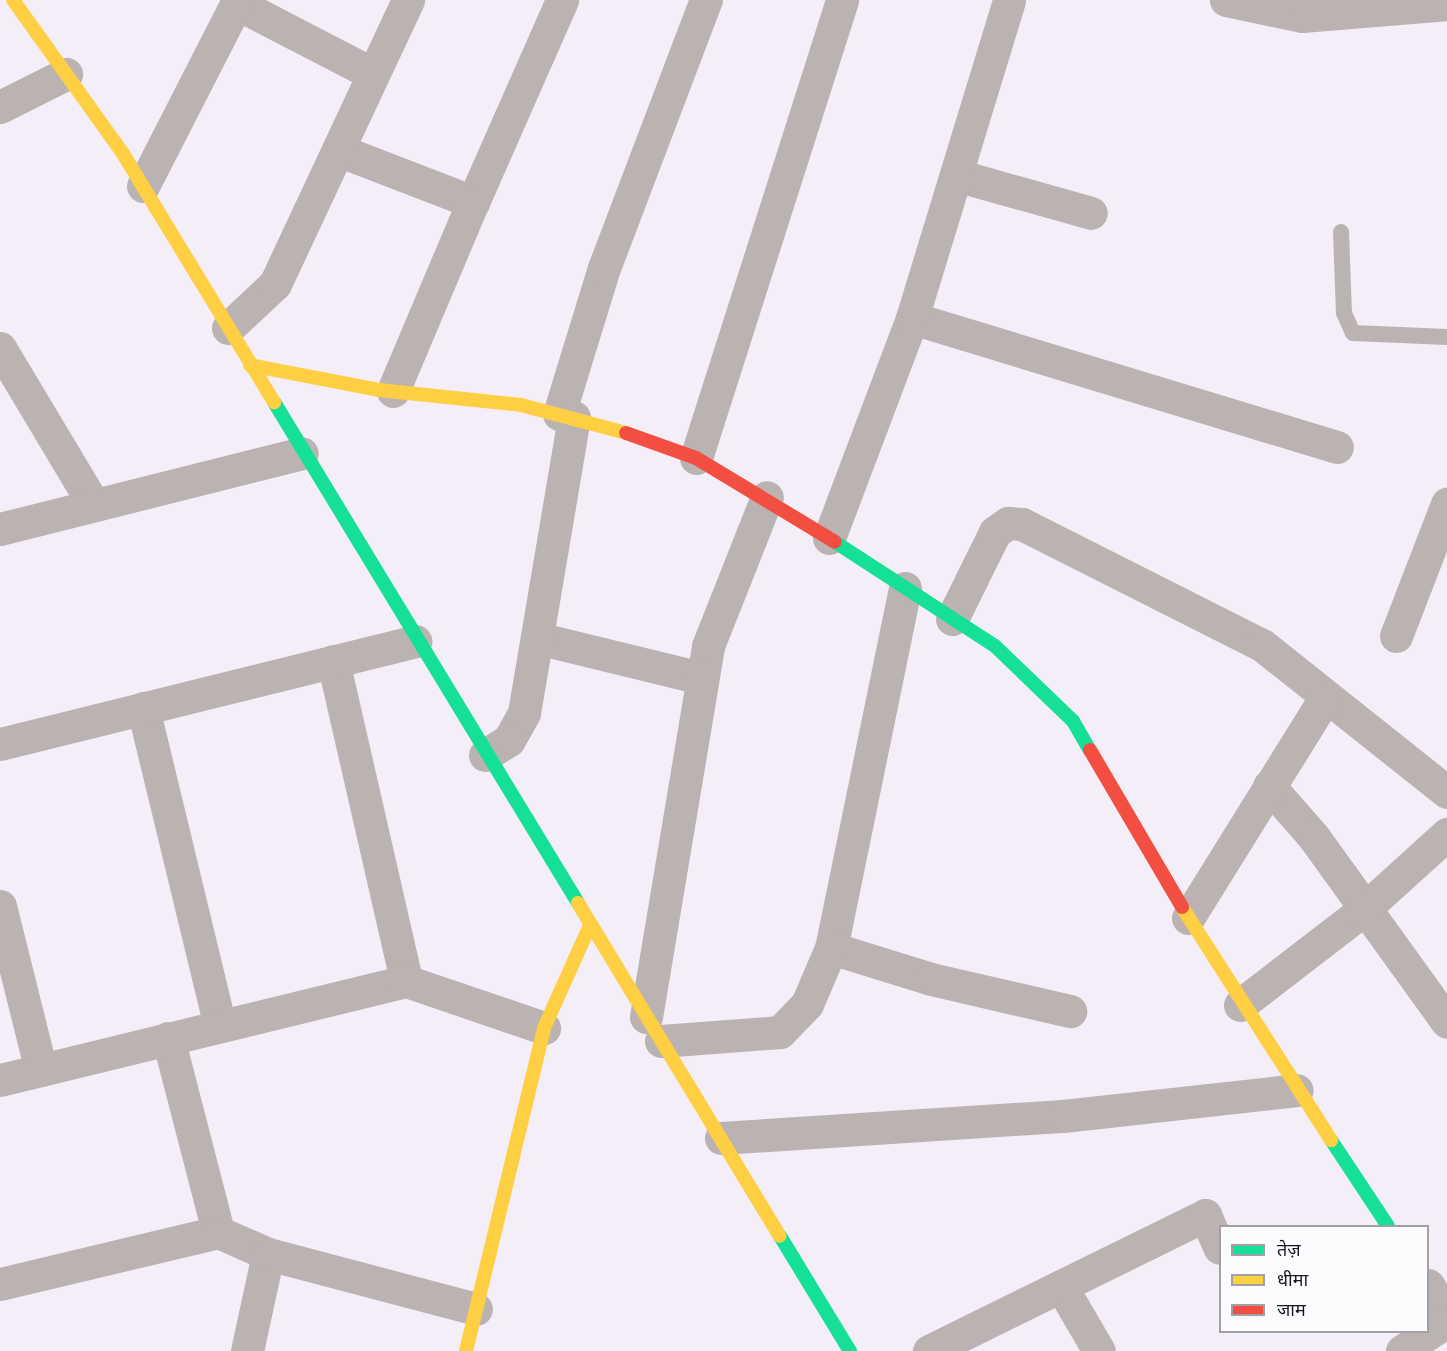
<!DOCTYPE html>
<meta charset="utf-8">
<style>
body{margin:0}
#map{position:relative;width:1447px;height:1351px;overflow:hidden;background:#f3eef8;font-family:"DM Sans","Noto Sans Devanagari",sans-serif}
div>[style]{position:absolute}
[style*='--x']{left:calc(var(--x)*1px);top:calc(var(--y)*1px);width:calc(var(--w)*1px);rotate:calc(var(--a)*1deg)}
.lane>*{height:16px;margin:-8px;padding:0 8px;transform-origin:8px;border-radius:8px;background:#bbb3b2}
.street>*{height:33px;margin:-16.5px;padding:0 16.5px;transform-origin:16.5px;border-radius:16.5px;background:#bbb3b2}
.fast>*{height:14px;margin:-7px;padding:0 7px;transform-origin:7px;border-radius:7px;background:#16e098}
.slow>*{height:14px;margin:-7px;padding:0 7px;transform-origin:7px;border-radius:7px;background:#ffcf43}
.jam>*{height:14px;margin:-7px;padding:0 7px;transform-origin:7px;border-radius:7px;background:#f24e42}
span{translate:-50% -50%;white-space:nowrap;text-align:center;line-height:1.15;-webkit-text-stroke:4.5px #fcfbfe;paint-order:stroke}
.legend{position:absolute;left:1219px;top:1225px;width:210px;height:108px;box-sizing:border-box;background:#fcfbfe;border:2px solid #a1a0a4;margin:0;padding:8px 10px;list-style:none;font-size:18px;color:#19171c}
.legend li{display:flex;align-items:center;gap:12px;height:30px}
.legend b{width:30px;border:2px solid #a1a0a4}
</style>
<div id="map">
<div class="lane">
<div style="--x:1341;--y:232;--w:81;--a:87.9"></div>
<div style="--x:1344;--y:313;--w:22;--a:66"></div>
<div style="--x:1353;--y:333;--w:94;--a:2.4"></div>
</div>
<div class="street">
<div style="--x:1226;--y:0;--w:78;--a:11.9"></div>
<div style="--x:1302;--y:16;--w:145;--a:-4.7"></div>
<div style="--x:236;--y:3;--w:154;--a:27.4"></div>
<div style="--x:0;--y:107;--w:74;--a:-26.6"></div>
<div style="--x:338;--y:150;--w:145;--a:21.1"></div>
<div style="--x:473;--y:202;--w:221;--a:-66.2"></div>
<div style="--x:956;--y:175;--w:140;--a:15.7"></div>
<div style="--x:143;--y:186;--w:209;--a:-62.9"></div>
<div style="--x:912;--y:318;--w:444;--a:16.9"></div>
<div style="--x:228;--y:328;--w:64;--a:-43.1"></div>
<div style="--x:275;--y:284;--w:314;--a:-64.9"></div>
<div style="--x:0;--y:348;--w:183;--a:59.1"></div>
<div style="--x:393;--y:391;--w:205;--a:-67.1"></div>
<div style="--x:559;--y:414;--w:153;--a:-72.9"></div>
<div style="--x:604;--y:268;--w:287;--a:-69.2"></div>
<div style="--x:696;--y:458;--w:481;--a:-72.3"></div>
<div style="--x:0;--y:529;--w:311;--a:-14.1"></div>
<div style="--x:829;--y:538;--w:235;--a:-69.3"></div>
<div style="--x:912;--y:318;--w:332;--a:-73"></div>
<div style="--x:905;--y:588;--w:368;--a:101.6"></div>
<div style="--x:831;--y:948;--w:105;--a:17.2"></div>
<div style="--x:931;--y:979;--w:143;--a:13"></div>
<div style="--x:952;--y:619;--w:97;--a:-63.7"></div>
<div style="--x:995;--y:532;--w:16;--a:-35"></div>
<div style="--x:1008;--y:523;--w:14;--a:4"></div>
<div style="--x:1022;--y:524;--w:269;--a:26.8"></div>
<div style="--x:1262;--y:645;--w:236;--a:38.5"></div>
<div style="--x:1396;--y:636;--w:142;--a:-68.9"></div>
<div style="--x:537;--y:638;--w:169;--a:13.7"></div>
<div style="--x:333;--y:661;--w:328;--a:77.1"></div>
<div style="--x:143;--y:708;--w:327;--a:76.4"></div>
<div style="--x:0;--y:744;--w:428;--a:-13.9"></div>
<div style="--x:485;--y:755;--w:28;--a:-32"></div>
<div style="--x:509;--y:740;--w:31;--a:-61"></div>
<div style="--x:524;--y:713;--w:300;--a:-80.4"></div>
<div style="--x:1269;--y:786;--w:67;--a:48.7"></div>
<div style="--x:1313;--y:836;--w:229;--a:54.2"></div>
<div style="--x:0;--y:906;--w:169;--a:76"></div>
<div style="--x:1188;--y:918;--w:259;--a:-58.1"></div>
<div style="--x:1240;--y:1005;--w:154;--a:-37.6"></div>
<div style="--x:1362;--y:911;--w:115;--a:-42.2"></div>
<div style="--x:646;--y:1017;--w:376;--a:-80.5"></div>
<div style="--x:708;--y:646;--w:160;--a:-68.4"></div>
<div style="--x:168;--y:1038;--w:200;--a:75.5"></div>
<div style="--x:661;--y:1041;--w:119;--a:-4.3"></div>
<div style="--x:780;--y:1032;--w:39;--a:-46"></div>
<div style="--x:807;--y:1004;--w:61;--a:-66.8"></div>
<div style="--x:0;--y:1080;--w:418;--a:-13.7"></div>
<div style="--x:406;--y:981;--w:146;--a:18.8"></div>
<div style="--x:721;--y:1138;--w:343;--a:-3.7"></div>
<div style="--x:1063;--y:1116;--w:235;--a:-6.3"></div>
<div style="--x:0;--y:1284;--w:224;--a:-13.4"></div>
<div style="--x:218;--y:1232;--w:55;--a:23.7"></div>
<div style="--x:1428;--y:1285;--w:35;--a:57"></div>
<div style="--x:1061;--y:1286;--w:75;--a:59.7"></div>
<div style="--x:247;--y:1351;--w:99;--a:-77.8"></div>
<div style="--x:268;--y:1254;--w:215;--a:14.8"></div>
<div style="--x:929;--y:1351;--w:308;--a:-26.2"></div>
<div style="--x:1205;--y:1215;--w:36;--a:66"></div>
<div style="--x:1402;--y:1351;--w:54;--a:-33.7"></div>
</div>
<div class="fast">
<div style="--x:274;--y:402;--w:586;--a:58.75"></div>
<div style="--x:835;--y:542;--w:191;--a:33"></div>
<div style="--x:995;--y:646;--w:108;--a:43.9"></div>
<div style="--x:1073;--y:721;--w:34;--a:60"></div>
<div style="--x:1331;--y:1140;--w:103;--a:56.5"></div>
<div style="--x:780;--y:1236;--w:135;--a:58.7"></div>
</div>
<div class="slow">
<div style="--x:13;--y:0;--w:187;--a:54.4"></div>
<div style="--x:122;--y:152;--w:293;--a:58.7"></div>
<div style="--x:250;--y:365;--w:131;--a:11"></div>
<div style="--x:379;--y:390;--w:143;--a:6"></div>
<div style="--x:521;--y:405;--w:109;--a:14.9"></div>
<div style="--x:578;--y:903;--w:389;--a:58.8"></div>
<div style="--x:1182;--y:907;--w:277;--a:57.4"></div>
<div style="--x:466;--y:1351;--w:332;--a:-76.4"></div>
<div style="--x:544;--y:1028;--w:113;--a:-65.9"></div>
</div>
<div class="jam">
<div style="--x:626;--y:433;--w:74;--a:19.7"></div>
<div style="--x:696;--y:458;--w:162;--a:31.1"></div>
<div style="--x:1090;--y:750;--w:182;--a:59.6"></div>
</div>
<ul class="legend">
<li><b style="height:8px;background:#16e098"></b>तेज़</li>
<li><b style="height:8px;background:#ffcf43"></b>धीमा</li>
<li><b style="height:8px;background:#f24e42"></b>जाम</li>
</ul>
</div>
